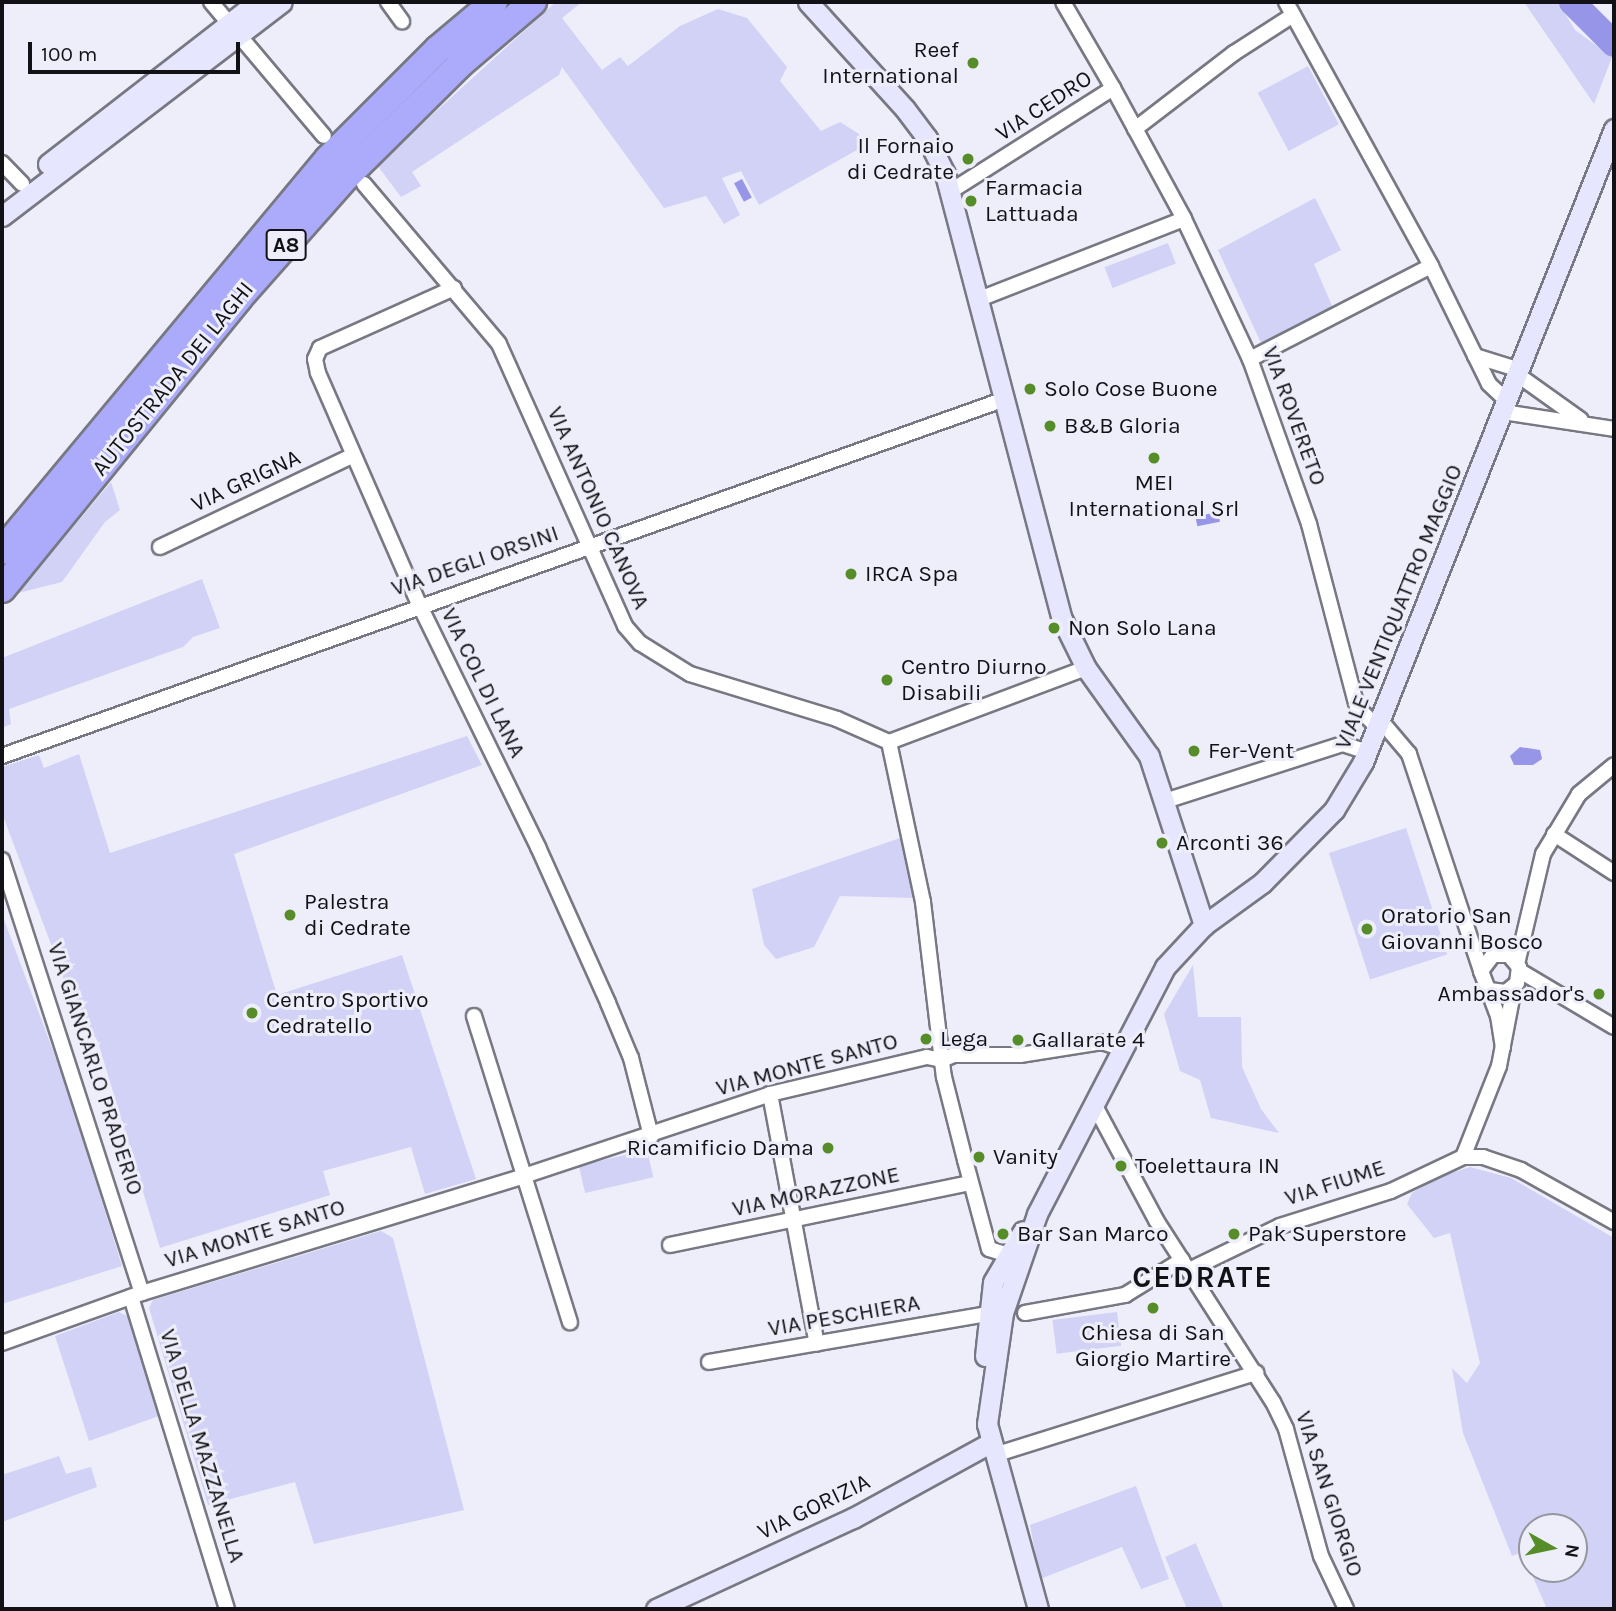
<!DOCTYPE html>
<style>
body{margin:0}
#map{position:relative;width:1616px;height:1611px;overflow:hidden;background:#edeefa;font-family:Karla,sans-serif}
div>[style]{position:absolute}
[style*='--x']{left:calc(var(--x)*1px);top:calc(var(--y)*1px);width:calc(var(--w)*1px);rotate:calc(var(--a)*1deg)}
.green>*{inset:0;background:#d1d2f5;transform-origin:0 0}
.water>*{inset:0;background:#9795e7;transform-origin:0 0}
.river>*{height:26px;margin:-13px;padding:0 13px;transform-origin:13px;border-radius:13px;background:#9795e7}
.roads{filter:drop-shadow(2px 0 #777882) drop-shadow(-2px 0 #777882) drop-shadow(0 2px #777882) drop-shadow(0 -2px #777882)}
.street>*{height:14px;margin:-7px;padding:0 7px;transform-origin:7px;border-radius:7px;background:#fff}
.secondary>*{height:19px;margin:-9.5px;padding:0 9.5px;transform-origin:9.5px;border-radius:9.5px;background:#e6e6fe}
.highway>*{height:26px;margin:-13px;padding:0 13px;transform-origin:13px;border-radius:13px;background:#abaafb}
.dots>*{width:19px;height:19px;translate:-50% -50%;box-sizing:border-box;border:4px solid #edeefa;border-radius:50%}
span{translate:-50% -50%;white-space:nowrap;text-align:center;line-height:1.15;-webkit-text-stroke:6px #edeefa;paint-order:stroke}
.shield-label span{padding:2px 5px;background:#edeefa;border:2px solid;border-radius:5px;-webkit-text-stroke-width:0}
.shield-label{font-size:21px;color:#121216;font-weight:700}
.poi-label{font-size:23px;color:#121216}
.right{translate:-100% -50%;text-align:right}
.left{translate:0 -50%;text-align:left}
.street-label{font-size:23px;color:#121216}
.district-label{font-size:30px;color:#121216;font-weight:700;letter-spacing:2px}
.frame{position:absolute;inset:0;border:4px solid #121216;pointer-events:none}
.north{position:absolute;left:1518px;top:1513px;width:70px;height:70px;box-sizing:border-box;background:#edeefa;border:2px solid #95969f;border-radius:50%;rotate:99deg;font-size:19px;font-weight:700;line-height:28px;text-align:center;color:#121216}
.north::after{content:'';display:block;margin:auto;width:24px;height:32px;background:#568d29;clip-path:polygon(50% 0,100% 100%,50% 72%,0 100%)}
.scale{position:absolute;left:28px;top:42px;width:212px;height:32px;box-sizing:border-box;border:4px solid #121216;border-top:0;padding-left:9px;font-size:21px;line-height:24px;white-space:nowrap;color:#121216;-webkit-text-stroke:5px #edeefa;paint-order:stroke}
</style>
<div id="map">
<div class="green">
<div style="clip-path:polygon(556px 2px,582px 2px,562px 18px,602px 70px,620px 57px,628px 66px,680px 26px,718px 9px,747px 18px,787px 67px,780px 81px,821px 131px,840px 122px,859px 134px,857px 150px,759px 205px,741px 171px,722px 178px,740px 215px,724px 224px,706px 196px,664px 208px,562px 67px,559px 75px,412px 172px,421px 186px,401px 197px,377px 165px)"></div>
<div style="clip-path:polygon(1524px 2px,1558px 2px,1575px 30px,1612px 57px,1594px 104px)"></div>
<div style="left:1308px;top:66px;width:66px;height:57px;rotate:62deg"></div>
<div style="clip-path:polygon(1315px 198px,1341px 250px,1314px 264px,1333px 308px,1262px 345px,1218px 250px)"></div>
<div style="left:1168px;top:243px;width:22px;height:68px;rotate:69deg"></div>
<div style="clip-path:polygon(111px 482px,120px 510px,105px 522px,62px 582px,18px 593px)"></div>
<div style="clip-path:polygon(202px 579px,220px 628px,193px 637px,183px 647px,9px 709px,11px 724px,2px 728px,2px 658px)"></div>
<div style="clip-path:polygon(467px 736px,482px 765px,234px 854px,277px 995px,402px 955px,476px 1179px,425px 1194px,411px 1147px,323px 1171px,330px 1195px,160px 1248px,98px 1042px,65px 982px,2px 813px,2px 767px,39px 755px,44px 768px,79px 754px,110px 853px)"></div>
<div style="left:1406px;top:828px;width:133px;height:81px;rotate:72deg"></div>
<div style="clip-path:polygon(903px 837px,915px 898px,840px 896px,814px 947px,776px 959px,764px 945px,752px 889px)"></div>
<div style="clip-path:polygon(3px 917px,67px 1088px,122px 1266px,2px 1304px)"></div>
<div style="clip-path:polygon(1193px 965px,1198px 1017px,1241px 1017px,1242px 1067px,1261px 1109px,1279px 1133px,1211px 1118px,1200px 1080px,1180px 1071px,1164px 1014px)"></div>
<div style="left:647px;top:1150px;width:28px;height:70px;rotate:77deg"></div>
<div style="clip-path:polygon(evenodd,1470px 1167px,1511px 1178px,1614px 1238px,1614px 1609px,1547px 1609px,1522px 1552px,1512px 1556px,1463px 1433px,1452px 1368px,1467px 1383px,1480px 1363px,1450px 1233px,1434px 1238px,1407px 1204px,1412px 1193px,1436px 1178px,1470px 1167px,1532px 1527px,1574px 1527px,1574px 1569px,1532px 1569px,1532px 1527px)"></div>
<div style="clip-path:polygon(381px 1231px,393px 1238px,464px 1510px,314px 1544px,295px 1482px,208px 1505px,149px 1308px,153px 1300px)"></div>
<div style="clip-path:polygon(119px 1312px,131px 1318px,159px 1416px,89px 1441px,55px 1336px)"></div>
<div style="left:1117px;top:1312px;width:34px;height:65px;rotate:83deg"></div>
<div style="clip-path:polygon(59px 1456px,66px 1474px,91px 1467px,97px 1487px,2px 1522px,2px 1475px)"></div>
<div style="clip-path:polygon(1136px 1486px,1169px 1579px,1141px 1589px,1122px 1547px,1040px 1579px,1030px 1525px)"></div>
<div style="clip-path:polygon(1196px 1543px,1196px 1544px,1224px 1609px,1187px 1609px,1165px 1557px)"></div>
</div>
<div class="water">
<div style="left:742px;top:179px;width:21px;height:9px;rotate:62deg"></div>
<div style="left:1218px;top:512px;width:10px;height:23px;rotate:79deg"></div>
<div style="clip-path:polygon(1520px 747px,1540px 750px,1542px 759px,1533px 765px,1514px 765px,1510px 756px)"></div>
</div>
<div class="river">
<div style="--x:1572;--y:2;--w:59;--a:45"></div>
</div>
<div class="roads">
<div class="street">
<div style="--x:211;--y:2;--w:175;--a:49.9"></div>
<div style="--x:388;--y:2;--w:24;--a:54"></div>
<div style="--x:1286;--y:2;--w:301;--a:61.2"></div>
<div style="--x:1431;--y:266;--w:131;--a:63.8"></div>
<div style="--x:1489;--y:384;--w:25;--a:43"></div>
<div style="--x:1113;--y:88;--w:149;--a:61.5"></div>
<div style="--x:1184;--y:219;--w:155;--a:64.8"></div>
<div style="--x:1250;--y:359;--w:175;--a:70.3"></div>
<div style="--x:1309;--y:524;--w:189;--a:75.3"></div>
<div style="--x:1357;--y:707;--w:31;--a:45"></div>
<div style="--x:1135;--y:129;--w:125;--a:-37.5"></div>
<div style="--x:1234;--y:53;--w:70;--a:-32.8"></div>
<div style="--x:2;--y:163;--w:29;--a:46"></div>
<div style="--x:364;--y:184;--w:209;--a:49.8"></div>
<div style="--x:499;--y:344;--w:309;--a:65.9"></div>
<div style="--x:625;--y:626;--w:23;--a:49"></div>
<div style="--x:640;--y:643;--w:59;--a:31.8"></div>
<div style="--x:690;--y:674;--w:154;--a:17"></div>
<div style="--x:837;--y:719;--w:57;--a:23.9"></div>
<div style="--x:889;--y:742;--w:164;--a:78"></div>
<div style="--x:923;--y:902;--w:176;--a:83.2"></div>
<div style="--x:944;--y:1077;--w:86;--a:75.8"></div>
<div style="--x:965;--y:1160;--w:92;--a:74.9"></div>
<div style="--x:989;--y:1249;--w:28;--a:17"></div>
<div style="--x:951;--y:191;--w:192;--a:-32.4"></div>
<div style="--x:1113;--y:88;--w:99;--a:-120.2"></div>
<div style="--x:454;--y:288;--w:147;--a:155.9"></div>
<div style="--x:320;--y:348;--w:12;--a:114"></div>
<div style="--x:315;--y:359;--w:14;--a:78"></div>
<div style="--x:318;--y:373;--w:252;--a:66.4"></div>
<div style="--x:419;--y:604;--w:271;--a:63.9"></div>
<div style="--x:538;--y:847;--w:171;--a:65.8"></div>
<div style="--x:608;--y:1003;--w:60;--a:67.3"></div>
<div style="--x:631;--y:1058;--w:81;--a:75.6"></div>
<div style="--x:977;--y:300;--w:222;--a:-21.4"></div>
<div style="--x:1475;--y:356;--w:47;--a:17.3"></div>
<div style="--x:1250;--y:359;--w:203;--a:-27.2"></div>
<div style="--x:1518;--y:375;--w:77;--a:35.5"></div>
<div style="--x:1503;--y:412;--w:112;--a:8.7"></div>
<div style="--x:160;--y:547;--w:212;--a:-25.4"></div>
<div style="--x:1382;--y:722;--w:42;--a:49.8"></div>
<div style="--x:1409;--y:754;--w:229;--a:71.6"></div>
<div style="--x:889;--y:742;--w:210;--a:-20.6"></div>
<div style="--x:2;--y:756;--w:1065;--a:-19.59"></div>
<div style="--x:1165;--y:801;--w:187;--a:-17.8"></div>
<div style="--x:1343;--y:744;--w:26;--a:18"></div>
<div style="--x:1554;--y:834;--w:72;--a:33"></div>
<div style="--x:2;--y:860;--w:455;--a:72.1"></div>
<div style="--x:1517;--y:964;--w:113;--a:-76.7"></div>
<div style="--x:1543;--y:854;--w:70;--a:-59"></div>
<div style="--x:1579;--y:794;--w:45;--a:-39.6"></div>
<div style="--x:1520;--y:971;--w:109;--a:30.8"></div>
<div style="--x:1489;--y:990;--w:17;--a:7"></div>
<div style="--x:1506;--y:992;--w:14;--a:-39"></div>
<div style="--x:1517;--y:983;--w:16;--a:-83"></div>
<div style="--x:1519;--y:967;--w:16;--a:-130"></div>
<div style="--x:1509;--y:955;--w:16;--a:180"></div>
<div style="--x:1493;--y:955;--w:20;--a:127"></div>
<div style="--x:1481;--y:971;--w:48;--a:69.3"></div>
<div style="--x:1498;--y:1016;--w:32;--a:81"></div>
<div style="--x:474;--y:1016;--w:321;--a:72.6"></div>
<div style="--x:942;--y:1060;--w:13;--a:-23"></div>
<div style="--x:954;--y:1055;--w:66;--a:0"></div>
<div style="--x:1020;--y:1055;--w:83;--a:-9"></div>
<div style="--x:1102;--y:1042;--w:23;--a:18"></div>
<div style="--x:770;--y:1094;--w:254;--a:79.4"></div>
<div style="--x:1095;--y:1106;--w:129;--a:61.8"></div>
<div style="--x:1156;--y:1220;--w:216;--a:57.3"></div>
<div style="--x:1273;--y:1402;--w:30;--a:64"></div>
<div style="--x:1286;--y:1429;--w:132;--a:74.6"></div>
<div style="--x:1321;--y:1556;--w:59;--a:64.7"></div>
<div style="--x:1463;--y:1157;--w:98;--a:-68.4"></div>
<div style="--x:1499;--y:1066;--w:79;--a:-79.1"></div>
<div style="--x:670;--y:1245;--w:306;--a:-11.7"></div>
<div style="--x:1189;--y:1270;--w:101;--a:-25.8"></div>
<div style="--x:1280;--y:1226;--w:116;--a:-17.5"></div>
<div style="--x:1391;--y:1191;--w:80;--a:-25.3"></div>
<div style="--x:1463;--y:1157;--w:20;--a:0"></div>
<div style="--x:1483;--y:1157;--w:40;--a:18.9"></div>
<div style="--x:1521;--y:1170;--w:107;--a:29.2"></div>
<div style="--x:131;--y:1297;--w:326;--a:72.9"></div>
<div style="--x:1025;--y:1313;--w:102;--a:-10.2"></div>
<div style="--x:1125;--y:1295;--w:67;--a:-31.6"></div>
<div style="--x:2;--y:1343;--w:149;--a:-19.7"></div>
<div style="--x:142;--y:1293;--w:400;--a:-17"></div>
<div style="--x:524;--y:1176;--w:259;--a:-18.4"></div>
<div style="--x:770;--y:1094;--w:161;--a:-13.3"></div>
<div style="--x:927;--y:1057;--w:15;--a:11"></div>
<div style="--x:709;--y:1362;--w:282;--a:-9.8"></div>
<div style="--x:994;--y:1455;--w:275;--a:-17.4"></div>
</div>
<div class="secondary">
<div style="--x:808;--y:2;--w:144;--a:47.8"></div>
<div style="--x:905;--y:109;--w:36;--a:53"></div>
<div style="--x:927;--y:138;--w:40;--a:63.4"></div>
<div style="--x:945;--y:174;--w:460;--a:75.3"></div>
<div style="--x:1062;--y:619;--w:55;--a:63.9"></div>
<div style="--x:1086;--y:668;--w:108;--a:54.4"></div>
<div style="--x:1149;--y:756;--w:178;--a:72"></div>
<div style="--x:48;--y:164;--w:264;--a:-37.8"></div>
<div style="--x:2;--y:216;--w:352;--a:-37.4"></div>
<div style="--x:985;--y:1356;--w:74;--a:-83.8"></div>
<div style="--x:993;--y:1282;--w:59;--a:-59.5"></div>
<div style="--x:656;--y:1609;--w:217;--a:-24.8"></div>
<div style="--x:853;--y:1518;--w:156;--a:-28.7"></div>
<div style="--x:1038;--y:1609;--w:192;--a:-105.4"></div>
<div style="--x:987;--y:1424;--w:112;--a:-81.8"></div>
<div style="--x:1003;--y:1313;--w:105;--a:-71"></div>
<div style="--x:1037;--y:1214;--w:278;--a:-62.6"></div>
<div style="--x:1165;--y:967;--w:57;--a:-47.1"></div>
<div style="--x:1204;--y:925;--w:72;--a:-35.9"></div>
<div style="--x:1262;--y:883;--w:103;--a:-45.4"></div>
<div style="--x:1334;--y:810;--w:56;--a:-58.9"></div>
<div style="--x:1363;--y:762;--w:681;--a:-68.37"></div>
</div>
<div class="highway">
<div style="--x:2;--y:551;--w:510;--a:-50.25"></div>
<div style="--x:328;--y:159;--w:156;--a:-45"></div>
<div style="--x:438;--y:49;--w:73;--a:-40"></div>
<div style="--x:2;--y:589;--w:375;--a:-50.8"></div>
<div style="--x:239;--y:298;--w:162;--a:-48.5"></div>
<div style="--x:346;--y:177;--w:159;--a:-44.7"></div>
<div style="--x:459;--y:65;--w:97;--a:-40.4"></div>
</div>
</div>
<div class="dots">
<div style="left:973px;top:63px;background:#568d29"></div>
<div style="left:968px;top:159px;background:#568d29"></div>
<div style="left:971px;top:201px;background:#568d29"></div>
<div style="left:1030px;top:389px;background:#568d29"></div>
<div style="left:1050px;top:426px;background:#568d29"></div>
<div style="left:1154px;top:458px;background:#568d29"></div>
<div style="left:851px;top:574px;background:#568d29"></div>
<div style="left:1054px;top:628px;background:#568d29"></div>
<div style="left:887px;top:680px;background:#568d29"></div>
<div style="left:1194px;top:751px;background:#568d29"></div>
<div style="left:1162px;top:843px;background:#568d29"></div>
<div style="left:290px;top:915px;background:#568d29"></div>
<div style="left:1367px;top:929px;background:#568d29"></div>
<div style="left:1599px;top:994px;background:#568d29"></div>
<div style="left:252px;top:1013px;background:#568d29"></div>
<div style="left:926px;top:1039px;background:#568d29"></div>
<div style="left:1018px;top:1040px;background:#568d29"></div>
<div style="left:828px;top:1148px;background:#568d29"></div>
<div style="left:979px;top:1157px;background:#568d29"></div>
<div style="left:1121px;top:1166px;background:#568d29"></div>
<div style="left:1003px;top:1234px;background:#568d29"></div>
<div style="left:1234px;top:1234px;background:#568d29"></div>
<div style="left:1153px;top:1308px;background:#568d29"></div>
</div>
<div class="shield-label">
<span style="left:286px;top:245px">A8</span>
</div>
<div class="poi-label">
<span class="right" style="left:959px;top:63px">Reef<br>International</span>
<span class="right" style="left:954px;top:159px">Il Fornaio<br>di Cedrate</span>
<span class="left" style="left:985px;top:201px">Farmacia<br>Lattuada</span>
<span class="left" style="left:1044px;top:389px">Solo Cose Buone</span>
<span class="left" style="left:1064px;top:426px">B&amp;B Gloria</span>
<span style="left:1154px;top:496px">MEI<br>International Srl</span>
<span class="left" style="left:865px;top:574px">IRCA Spa</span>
<span class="left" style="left:1068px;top:628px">Non Solo Lana</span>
<span class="left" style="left:901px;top:680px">Centro Diurno<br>Disabili</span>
<span class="left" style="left:1208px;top:751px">Fer-Vent</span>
<span class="left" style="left:1176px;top:843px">Arconti 36</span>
<span class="left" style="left:304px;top:915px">Palestra<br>di Cedrate</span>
<span class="left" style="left:1381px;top:929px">Oratorio San<br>Giovanni Bosco</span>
<span class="right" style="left:1585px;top:994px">Ambassador's</span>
<span class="left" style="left:266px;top:1013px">Centro Sportivo<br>Cedratello</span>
<span class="left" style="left:940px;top:1039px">Lega</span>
<span class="left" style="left:1032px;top:1040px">Gallarate 4</span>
<span class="right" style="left:814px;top:1148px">Ricamificio Dama</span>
<span class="left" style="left:993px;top:1157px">Vanity</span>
<span class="left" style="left:1135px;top:1166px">Toelettaura IN</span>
<span class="left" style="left:1017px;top:1234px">Bar San Marco</span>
<span class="left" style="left:1248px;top:1234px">Pak Superstore</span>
<span style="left:1153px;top:1346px">Chiesa di San<br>Giorgio Martire</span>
</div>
<div class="street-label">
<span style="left:1044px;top:106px;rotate:-33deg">VIA CEDRO</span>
<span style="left:173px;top:379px;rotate:-51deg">AUTOSTRADA DEI LAGHI</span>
<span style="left:1294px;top:416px;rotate:70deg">VIA ROVERETO</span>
<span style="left:246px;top:481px;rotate:-25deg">VIA GRIGNA</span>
<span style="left:598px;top:508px;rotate:66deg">VIA ANTONIO CANOVA</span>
<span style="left:475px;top:561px;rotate:-19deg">VIA DEGLI ORSINI</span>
<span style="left:1399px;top:607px;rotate:-68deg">VIALE VENTIQUATTRO MAGGIO</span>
<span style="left:483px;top:683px;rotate:64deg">VIA COL DI LANA</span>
<span style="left:807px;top:1065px;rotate:-15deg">VIA MONTE SANTO</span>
<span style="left:95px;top:1069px;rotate:72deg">VIA GIANCARLO PRADERIO</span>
<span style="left:1335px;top:1183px;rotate:-18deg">VIA FIUME</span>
<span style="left:816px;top:1192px;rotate:-12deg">VIA MORAZZONE</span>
<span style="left:255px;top:1234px;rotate:-17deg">VIA MONTE SANTO</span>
<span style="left:844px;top:1316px;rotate:-10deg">VIA PESCHIERA</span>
<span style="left:202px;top:1446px;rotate:73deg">VIA DELLA MAZZANELLA</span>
<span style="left:1329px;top:1494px;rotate:72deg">VIA SAN GIORGIO</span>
<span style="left:814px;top:1507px;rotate:-26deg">VIA GORIZIA</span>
</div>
<div class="district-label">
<span style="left:1203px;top:1277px">CEDRATE</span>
</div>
<div class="frame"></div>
<div class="north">N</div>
<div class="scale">100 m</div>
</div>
